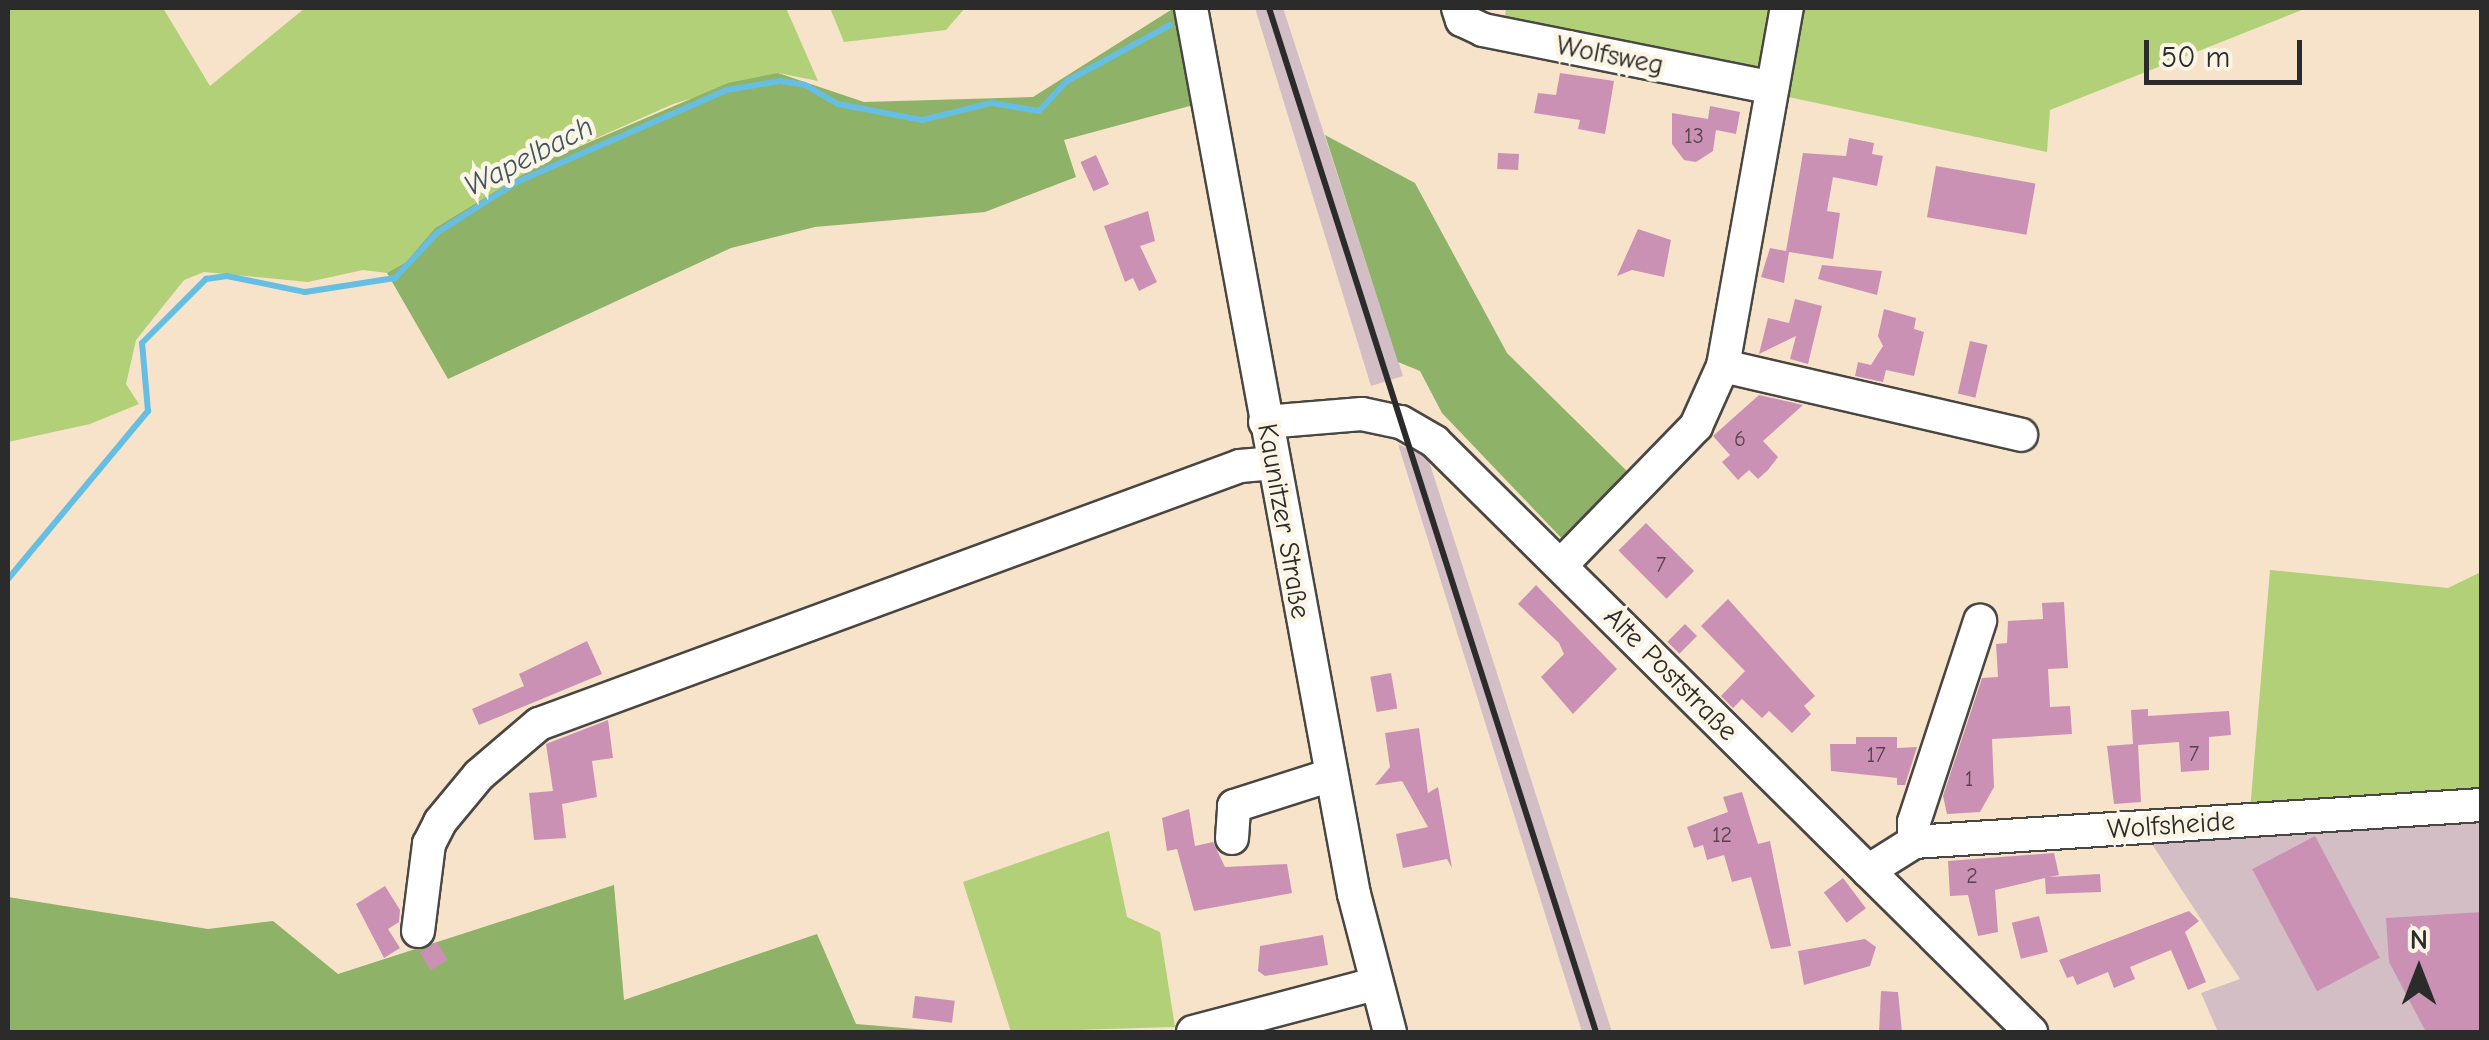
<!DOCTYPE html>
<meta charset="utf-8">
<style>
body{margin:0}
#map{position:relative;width:2489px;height:1040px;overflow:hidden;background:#f7e3ca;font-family:"Comic Neue",sans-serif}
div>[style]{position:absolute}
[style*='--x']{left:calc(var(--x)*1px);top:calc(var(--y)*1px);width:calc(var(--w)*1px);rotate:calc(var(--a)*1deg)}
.industrial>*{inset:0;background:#d2bec4}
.green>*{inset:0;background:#b2d077}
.forest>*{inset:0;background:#8db268}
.stream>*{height:6px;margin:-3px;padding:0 3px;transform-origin:3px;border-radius:3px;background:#66bee3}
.building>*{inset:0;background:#cb91b4;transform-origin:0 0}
.roads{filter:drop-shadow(2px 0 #4a4743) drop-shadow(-2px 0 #4a4743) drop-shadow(0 2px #4a4743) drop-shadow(0 -2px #4a4743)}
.minor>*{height:32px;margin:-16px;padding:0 16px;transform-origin:16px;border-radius:16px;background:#fff}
.rail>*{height:6px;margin:-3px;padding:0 3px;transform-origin:3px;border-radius:3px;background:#2b2b2b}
span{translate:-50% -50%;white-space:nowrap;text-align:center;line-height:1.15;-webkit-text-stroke:9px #fcf5e5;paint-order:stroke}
.number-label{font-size:22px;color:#53444d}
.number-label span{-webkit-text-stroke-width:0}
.street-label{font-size:28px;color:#2b2b2b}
.water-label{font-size:30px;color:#3d5762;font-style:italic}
.frame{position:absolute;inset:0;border:10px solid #2b2b2b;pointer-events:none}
.north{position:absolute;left:2369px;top:920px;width:100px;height:100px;-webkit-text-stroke:8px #fcf5e5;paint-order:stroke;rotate:0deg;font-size:28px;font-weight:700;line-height:40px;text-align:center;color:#2b2b2b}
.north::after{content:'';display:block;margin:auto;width:35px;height:45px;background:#2b2b2b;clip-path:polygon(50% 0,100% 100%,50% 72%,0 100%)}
.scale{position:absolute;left:2144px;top:40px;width:158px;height:45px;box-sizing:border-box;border:5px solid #2b2b2b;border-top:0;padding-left:12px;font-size:30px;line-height:35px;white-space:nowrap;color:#2b2b2b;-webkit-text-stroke:8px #fcf5e5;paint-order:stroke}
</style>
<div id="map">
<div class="industrial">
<div style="clip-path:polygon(1255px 8px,1283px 8px,1403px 376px,1371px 386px)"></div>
<div style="clip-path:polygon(1398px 444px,1428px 458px,1612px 1032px,1582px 1032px)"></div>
<div style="clip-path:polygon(2481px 818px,2481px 1032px,2218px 1032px,2201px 993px,2240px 979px,2148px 838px)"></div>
</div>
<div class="green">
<div style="clip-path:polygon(8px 8px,163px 8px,210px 86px,305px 8px,786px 8px,818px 81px,778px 73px,673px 104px,543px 162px,435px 228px,406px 262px,387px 273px,363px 270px,308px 282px,204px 272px,184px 280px,136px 340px,126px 384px,139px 404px,90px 424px,8px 442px)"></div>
<div style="clip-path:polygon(830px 8px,965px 8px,946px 30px,844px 42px)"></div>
<div style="clip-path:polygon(1506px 8px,1779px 8px,1758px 77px,1504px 24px)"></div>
<div style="clip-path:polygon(1796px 8px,2307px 8px,2050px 110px,2047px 152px,1779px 95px)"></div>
<div style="clip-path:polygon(2270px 570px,2448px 588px,2481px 572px,2481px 797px,2250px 811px)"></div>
<div style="clip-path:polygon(1109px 831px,1127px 917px,1160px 932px,1175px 1027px,1011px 1032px,963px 882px)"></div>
</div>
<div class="forest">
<div style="clip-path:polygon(1174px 8px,1197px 104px,1064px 140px,1076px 177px,985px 212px,815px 227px,731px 248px,448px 379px,387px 273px,406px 262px,435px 228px,543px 162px,728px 83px,778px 73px,864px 102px,1033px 97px)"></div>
<div style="clip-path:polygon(1325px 135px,1415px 183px,1507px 353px,1634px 478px,1569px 546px,1442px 413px,1420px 371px,1398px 362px)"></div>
<div style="clip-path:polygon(614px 885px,624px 1000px,817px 934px,856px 1024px,951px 1032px,8px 1032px,8px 897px,208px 929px,273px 921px,338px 974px)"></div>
</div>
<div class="stream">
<div style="--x:8;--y:579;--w:219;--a:-50.2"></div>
<div style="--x:148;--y:411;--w:68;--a:-95"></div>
<div style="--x:142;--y:343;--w:91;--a:-45"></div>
<div style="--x:206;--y:279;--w:21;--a:-8"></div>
<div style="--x:227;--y:276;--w:80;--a:11.6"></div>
<div style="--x:305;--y:292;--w:91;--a:-8.8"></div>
<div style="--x:395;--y:278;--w:63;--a:-46.9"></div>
<div style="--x:438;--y:232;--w:93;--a:-32.3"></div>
<div style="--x:517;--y:182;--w:229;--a:-23.7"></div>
<div style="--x:727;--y:90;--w:54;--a:-9.6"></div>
<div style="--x:780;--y:81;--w:25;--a:9"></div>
<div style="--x:805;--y:85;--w:38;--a:30"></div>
<div style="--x:838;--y:104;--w:86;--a:10.8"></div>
<div style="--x:922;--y:120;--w:72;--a:-13.7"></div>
<div style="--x:992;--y:103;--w:48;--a:9.7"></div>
<div style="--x:1039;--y:111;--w:41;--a:-47"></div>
<div style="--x:1067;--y:81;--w:117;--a:-28.5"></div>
</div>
<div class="building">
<div style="clip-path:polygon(1560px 73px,1614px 81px,1605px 134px,1578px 129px,1580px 120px,1534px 113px,1538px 93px,1556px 95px)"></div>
<div style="clip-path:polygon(1710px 106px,1740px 112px,1736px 134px,1716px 130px,1713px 151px,1696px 162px,1684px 160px,1672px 144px,1672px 113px,1708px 119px)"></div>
<div style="clip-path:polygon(1849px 138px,1874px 143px,1872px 154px,1883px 156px,1877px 186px,1833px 177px,1827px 211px,1840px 213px,1833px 259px,1789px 252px,1784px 283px,1761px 277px,1770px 248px,1786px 251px,1803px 153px,1846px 156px)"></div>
<div style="left:1498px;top:153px;width:21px;height:16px;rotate:3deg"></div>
<div style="left:1096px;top:155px;width:32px;height:17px;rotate:66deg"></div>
<div style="left:1936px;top:166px;width:101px;height:52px;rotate:10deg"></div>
<div style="clip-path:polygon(1148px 211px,1155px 241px,1140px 246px,1157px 282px,1139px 291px,1133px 278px,1125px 282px,1104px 226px)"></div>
<div style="clip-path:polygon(1638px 229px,1671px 240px,1664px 277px,1632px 270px,1617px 276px)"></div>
<div style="clip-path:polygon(1822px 265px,1882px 271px,1877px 295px,1818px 279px)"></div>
<div style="clip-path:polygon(1795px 299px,1822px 306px,1808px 364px,1790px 359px,1796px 336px,1759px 354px,1768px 318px,1789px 323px)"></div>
<div style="clip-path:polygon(1884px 309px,1916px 318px,1914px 329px,1924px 332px,1914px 376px,1886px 370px,1883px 382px,1855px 376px,1858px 362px,1871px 365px,1883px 346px,1878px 336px)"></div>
<div style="left:1970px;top:341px;width:18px;height:54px;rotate:13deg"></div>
<div style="clip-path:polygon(1759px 395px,1803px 405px,1763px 441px,1778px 457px,1768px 470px,1758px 479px,1749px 470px,1738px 480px,1722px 462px,1730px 455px,1713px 436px)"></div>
<div style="left:1646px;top:523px;width:68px;height:39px;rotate:45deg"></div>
<div style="clip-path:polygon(1536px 585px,1617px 669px,1573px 714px,1541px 677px,1564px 654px,1559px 643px,1518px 604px)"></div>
<div style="clip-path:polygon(1728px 599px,1815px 696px,1804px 706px,1811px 714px,1792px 733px,1769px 711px,1762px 718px,1742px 699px,1733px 708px,1721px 696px,1745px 671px,1701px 626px)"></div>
<div style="clip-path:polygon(2064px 602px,2068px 668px,2048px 669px,2050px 707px,2070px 706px,2072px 734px,1992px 739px,1994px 787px,1980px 812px,1947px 814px,1943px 796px,1982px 678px,1998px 677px,1996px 644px,2007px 643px,2008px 621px,2043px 619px,2042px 603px)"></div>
<div style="left:1685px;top:624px;width:17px;height:25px;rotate:45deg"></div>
<div style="clip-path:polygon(587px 641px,602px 674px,479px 725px,472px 709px,524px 686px,519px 674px)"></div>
<div style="left:1391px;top:673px;width:36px;height:21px;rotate:80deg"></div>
<div style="clip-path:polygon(2148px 709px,2148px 716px,2229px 711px,2231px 735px,2209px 737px,2209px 770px,2181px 772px,2179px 742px,2138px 745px,2141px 802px,2114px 804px,2107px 746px,2133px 744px,2131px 710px)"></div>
<div style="clip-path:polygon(608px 720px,613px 758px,592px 761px,597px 797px,562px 804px,566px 838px,534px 840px,529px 793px,553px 791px,546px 744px)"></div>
<div style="clip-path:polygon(1419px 728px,1428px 793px,1438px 787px,1452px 868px,1447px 859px,1403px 868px,1396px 834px,1428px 827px,1402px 781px,1375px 785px,1390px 767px,1385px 733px)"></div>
<div style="clip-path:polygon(1856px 737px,1897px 737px,1897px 748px,1917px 747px,1905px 785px,1897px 785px,1897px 778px,1831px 771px,1830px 744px,1856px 744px)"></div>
<div style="clip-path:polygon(1742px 792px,1758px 844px,1770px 841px,1791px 946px,1771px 949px,1751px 877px,1732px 882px,1724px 855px,1707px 860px,1703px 845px,1694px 848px,1687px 827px,1728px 812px,1723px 797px)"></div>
<div style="clip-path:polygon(1189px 809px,1195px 846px,1213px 842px,1225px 867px,1287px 864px,1292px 893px,1194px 911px,1177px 849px,1167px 851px,1162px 818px)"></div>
<div style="left:2315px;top:836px;width:138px;height:71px;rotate:62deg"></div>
<div style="clip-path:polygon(2054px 853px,2059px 875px,2049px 877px,2100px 874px,2101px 892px,2046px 894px,2045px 878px,1995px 890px,1998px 932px,1978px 936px,1968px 895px,1950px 896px,1948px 861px)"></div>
<div style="left:1843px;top:878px;width:38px;height:24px;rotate:53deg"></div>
<div style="clip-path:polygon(385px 886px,400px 910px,399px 922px,388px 929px,400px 948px,384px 958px,356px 904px)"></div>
<div style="clip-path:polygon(2189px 911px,2199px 921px,2185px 932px,2206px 982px,2188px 990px,2171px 950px,2130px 967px,2135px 979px,2114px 988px,2108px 972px,2077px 985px,2073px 976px,2067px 978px,2059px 960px)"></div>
<div style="clip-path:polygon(2482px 912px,2482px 1032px,2426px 1032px,2389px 962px,2386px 918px)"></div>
<div style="left:2039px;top:916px;width:37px;height:28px;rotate:76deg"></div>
<div style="clip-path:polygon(1323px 935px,1328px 965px,1265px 976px,1258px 971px,1260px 946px)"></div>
<div style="clip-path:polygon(1865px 939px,1876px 947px,1870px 966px,1804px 985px,1798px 951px)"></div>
<div style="left:437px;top:942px;width:21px;height:20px;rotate:59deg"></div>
<div style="clip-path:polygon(1881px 991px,1898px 992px,1902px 1032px,1879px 1032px)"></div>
<div style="left:915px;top:996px;width:40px;height:22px;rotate:7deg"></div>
</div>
<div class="roads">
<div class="minor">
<div style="--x:1191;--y:8;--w:901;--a:79.58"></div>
<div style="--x:1354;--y:894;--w:143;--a:75.4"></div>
<div style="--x:1458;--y:8;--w:13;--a:72"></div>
<div style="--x:1462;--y:20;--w:23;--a:25"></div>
<div style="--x:1483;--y:30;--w:295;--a:11.3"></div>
<div style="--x:1723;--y:366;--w:306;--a:13"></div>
<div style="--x:1265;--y:422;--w:97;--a:-4.7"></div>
<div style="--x:1362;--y:414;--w:40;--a:12"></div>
<div style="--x:1401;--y:422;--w:39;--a:30"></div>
<div style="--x:1435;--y:442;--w:839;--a:44.71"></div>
<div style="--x:1561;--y:565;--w:194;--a:-45.8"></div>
<div style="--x:1696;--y:426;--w:66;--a:-65.8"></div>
<div style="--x:1723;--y:366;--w:364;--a:-79.9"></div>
<div style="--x:1232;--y:838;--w:32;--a:-86"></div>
<div style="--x:1234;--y:806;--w:102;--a:-17.7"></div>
<div style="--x:1914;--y:842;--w:20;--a:-90"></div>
<div style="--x:1914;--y:822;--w:212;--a:-71.8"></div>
<div style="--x:1868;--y:871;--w:54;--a:-32.2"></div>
<div style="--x:1914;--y:842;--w:569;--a:-3.73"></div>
<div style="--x:418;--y:931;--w:88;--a:-82.8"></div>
<div style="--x:429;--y:844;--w:25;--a:-63"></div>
<div style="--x:440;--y:822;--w:61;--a:-50.3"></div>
<div style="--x:479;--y:775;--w:79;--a:-40.4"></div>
<div style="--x:539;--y:724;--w:747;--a:-20.21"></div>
<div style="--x:1240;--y:466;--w:32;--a:-5"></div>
<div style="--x:1193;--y:1032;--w:188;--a:-14.8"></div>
</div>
</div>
<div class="rail">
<div style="--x:1269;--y:8;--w:1075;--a:72.29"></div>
</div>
<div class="number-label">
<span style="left:1694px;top:137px">13</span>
<span style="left:1740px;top:440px">6</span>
<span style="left:1661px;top:566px">7</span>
<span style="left:2194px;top:755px">7</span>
<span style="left:1876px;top:756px">17</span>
<span style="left:1969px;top:780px">1</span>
<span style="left:1722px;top:836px">12</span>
<span style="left:1972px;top:877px">2</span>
</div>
<div class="street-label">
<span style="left:1610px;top:55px;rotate:11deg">Wolfsweg</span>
<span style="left:1284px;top:521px;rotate:80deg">Kaunitzer Straße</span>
<span style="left:1671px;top:674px;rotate:45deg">Alte Poststraße</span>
<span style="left:2171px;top:825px;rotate:-4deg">Wolfsheide</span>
</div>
<div class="water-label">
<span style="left:529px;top:157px;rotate:-27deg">Wapelbach</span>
</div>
<div class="frame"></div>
<div class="north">N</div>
<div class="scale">50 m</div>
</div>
